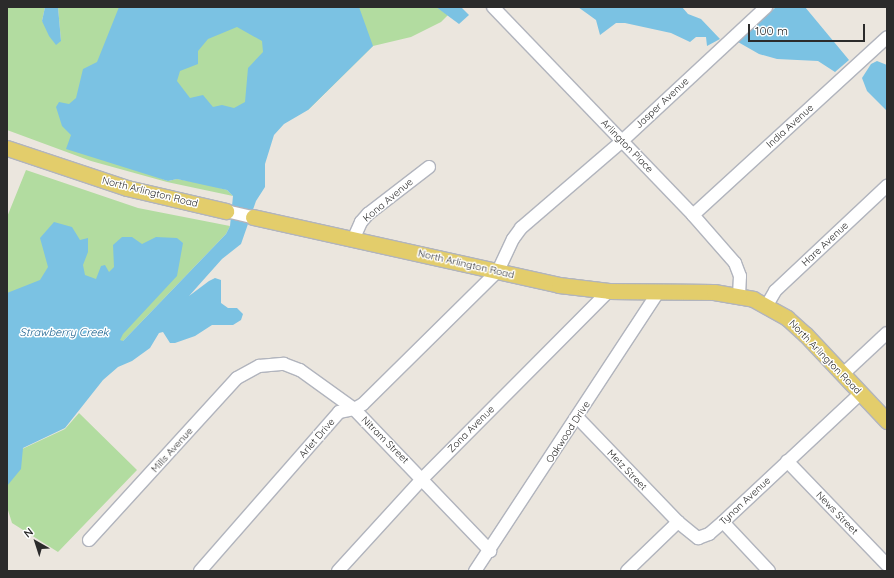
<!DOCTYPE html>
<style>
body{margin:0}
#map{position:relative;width:894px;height:578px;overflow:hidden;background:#ebe6de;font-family:Quicksand,sans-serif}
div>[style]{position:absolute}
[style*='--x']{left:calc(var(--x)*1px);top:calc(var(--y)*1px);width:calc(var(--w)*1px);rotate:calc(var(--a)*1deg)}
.green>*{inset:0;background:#b2dca0}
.water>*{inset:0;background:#7bc2e3}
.roads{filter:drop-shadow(1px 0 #b1b4bd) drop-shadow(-1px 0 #b1b4bd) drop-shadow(0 1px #b1b4bd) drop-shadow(0 -1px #b1b4bd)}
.minor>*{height:12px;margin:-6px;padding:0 6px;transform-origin:6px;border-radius:6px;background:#fff}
.major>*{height:15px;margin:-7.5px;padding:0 7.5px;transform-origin:7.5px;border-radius:7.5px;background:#e3cd6b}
span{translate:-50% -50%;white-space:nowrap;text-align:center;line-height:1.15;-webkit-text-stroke:3px #fff;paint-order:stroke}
.street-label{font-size:10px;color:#2b2b2b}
.water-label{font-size:11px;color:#1a618f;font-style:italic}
.frame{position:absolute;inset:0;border:8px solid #2b2b2b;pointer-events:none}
.north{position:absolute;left:16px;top:522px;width:40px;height:40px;-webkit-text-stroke:3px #fff;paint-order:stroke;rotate:321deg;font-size:11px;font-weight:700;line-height:16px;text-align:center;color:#2b2b2b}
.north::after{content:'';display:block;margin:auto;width:14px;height:18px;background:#2b2b2b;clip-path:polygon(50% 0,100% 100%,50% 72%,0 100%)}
.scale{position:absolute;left:748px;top:24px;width:117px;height:18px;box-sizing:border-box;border:2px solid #2b2b2b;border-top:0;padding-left:5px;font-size:12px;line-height:14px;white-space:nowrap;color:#2b2b2b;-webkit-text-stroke:3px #fff;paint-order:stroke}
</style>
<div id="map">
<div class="green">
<div style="clip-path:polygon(7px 7px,45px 7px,42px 21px,61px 41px,58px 7px,154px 7px,89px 151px,168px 181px,177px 179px,206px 184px,227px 190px,233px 196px,167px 182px,91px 161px,7px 130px)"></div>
<div style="clip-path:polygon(304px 7px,259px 141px,156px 80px,171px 9px)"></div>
<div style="clip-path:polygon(321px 7px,436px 7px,448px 15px,441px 22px,411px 37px,373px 46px,308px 110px)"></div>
<div style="clip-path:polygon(26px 170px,138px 208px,230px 226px,226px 234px,123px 341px,7px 333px,7px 217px)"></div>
<div style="clip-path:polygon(79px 413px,137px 470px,58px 552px,12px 523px,7px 507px,7px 456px,65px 429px)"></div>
</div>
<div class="water">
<div style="clip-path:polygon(45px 7px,58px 7px,61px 41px,56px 45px,49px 36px,42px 21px)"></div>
<div style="clip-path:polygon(evenodd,119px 7px,359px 7px,373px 46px,308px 110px,284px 124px,274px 135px,265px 164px,265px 187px,256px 201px,241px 244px,222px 259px,189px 296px,209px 281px,215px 278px,221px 280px,221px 303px,228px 308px,237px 308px,243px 314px,241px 320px,233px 325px,212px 325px,195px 336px,175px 343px,170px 343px,163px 332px,159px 333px,150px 348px,132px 361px,118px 367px,103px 380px,65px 428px,23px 448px,21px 469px,7px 486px,7px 293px,40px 280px,48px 267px,40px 238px,54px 222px,72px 227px,80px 240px,88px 238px,88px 252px,83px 265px,85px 275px,96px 279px,101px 266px,105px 265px,109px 272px,114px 267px,113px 245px,122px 237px,132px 237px,142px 244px,156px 237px,177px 238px,183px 243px,177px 276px,123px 334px,120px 340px,123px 341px,226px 234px,230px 226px,233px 196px,227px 190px,177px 179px,168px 181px,66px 149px,71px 135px,62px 126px,56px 107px,59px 102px,69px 104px,76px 98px,83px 69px,97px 62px,119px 7px,237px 27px,262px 41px,263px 52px,248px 68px,245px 102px,234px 108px,222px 105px,213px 107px,203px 95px,190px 98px,177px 81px,180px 71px,198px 64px,198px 51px,208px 39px,237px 27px)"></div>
<div style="clip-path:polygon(436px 7px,461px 7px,469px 15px,459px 24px)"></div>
<div style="clip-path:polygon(578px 7px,682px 7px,688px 14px,701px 19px,720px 39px,707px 46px,706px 37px,696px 37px,690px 42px,671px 33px,625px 23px,616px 23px,600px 35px,596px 20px)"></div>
<div style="clip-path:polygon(776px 7px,805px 7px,849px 60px,835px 72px,818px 61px,777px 59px,759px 54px,738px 42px)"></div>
<div style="clip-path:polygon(877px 61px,887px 65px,887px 111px,867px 91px,862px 78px,871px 64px)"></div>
</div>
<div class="roads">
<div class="minor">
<div style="--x:493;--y:7;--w:289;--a:46.1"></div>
<div style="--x:693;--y:215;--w:64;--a:48.8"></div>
<div style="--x:735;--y:263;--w:14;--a:69"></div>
<div style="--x:740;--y:276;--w:20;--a:93"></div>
<div style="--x:226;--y:211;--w:28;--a:13"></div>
<div style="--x:693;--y:215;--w:263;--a:-42.5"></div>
<div style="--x:353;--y:240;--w:20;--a:-66"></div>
<div style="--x:361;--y:222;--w:11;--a:-49"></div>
<div style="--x:368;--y:214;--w:77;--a:-37.6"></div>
<div style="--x:767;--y:305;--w:16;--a:-60"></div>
<div style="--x:775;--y:291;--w:154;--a:-43.2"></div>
<div style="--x:843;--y:374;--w:60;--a:-43"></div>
<div style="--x:577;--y:417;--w:146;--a:46.1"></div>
<div style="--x:678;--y:522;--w:26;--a:39"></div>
<div style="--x:698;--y:538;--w:12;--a:-20"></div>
<div style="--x:709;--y:534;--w:18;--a:-41"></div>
<div style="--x:723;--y:522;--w:189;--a:-43.1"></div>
<div style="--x:787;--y:461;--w:144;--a:46.1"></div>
<div style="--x:723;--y:522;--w:67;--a:46.8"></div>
<div style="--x:89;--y:540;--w:219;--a:-47.6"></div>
<div style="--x:237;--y:378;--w:25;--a:-29"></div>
<div style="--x:259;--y:366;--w:25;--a:-5"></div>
<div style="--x:284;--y:364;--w:17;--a:21"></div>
<div style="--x:300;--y:370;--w:67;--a:35.8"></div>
<div style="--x:354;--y:409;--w:197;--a:46.2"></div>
<div style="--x:200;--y:571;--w:211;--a:-48.8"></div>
<div style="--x:339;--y:412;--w:15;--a:-11"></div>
<div style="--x:354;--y:409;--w:10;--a:-29"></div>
<div style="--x:363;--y:404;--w:190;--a:-44.6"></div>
<div style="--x:498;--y:271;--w:35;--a:-65"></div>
<div style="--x:513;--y:239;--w:14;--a:-54"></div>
<div style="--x:521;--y:228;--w:133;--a:-40.7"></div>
<div style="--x:622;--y:141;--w:197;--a:-42.9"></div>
<div style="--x:338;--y:571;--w:126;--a:-47.6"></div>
<div style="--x:423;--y:478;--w:264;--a:-45.2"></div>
<div style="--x:475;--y:571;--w:335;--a:-56.7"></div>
<div style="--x:627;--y:571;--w:71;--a:-43.9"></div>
</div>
<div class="major">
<div style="--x:7;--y:148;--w:126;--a:18.4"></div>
<div style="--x:127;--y:188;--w:102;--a:13.1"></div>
<div style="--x:253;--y:217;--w:313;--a:12.5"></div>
<div style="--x:559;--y:285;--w:50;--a:6.8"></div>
<div style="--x:609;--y:291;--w:105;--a:0.5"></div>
<div style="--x:714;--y:292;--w:40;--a:10"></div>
<div style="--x:753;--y:299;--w:39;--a:29"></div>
<div style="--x:787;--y:318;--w:24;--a:42"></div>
<div style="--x:805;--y:334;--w:120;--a:46.7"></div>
</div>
</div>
<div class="street-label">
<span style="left:662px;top:103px;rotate:-43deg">Jasper Avenue</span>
<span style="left:790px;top:126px;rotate:-42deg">India Avenue</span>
<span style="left:627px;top:146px;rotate:46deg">Arlington Place</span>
<span style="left:150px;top:192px;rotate:14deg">North Arlington Road</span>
<span style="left:388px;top:200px;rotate:-40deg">Kona Avenue</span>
<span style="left:825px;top:244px;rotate:-43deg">Hare Avenue</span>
<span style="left:466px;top:264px;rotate:13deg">North Arlington Road</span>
<span style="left:825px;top:357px;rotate:46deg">North Arlington Road</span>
<span style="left:471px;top:429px;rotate:-45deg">Zona Avenue</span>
<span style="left:568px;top:432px;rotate:-57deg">Oakwood Drive</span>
<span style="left:317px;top:438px;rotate:-49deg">Arlet Drive</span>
<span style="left:385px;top:440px;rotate:45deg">Nitram Street</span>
<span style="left:172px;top:450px;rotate:-48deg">Mills Avenue</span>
<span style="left:627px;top:470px;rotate:46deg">Metz Street</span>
<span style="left:745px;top:501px;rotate:-43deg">Tynan Avenue</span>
<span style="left:837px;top:513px;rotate:46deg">News Street</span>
</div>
<div class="water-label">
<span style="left:64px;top:332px">Strawberry Creek</span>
</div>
<div class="frame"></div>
<div class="north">N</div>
<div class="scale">100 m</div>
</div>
